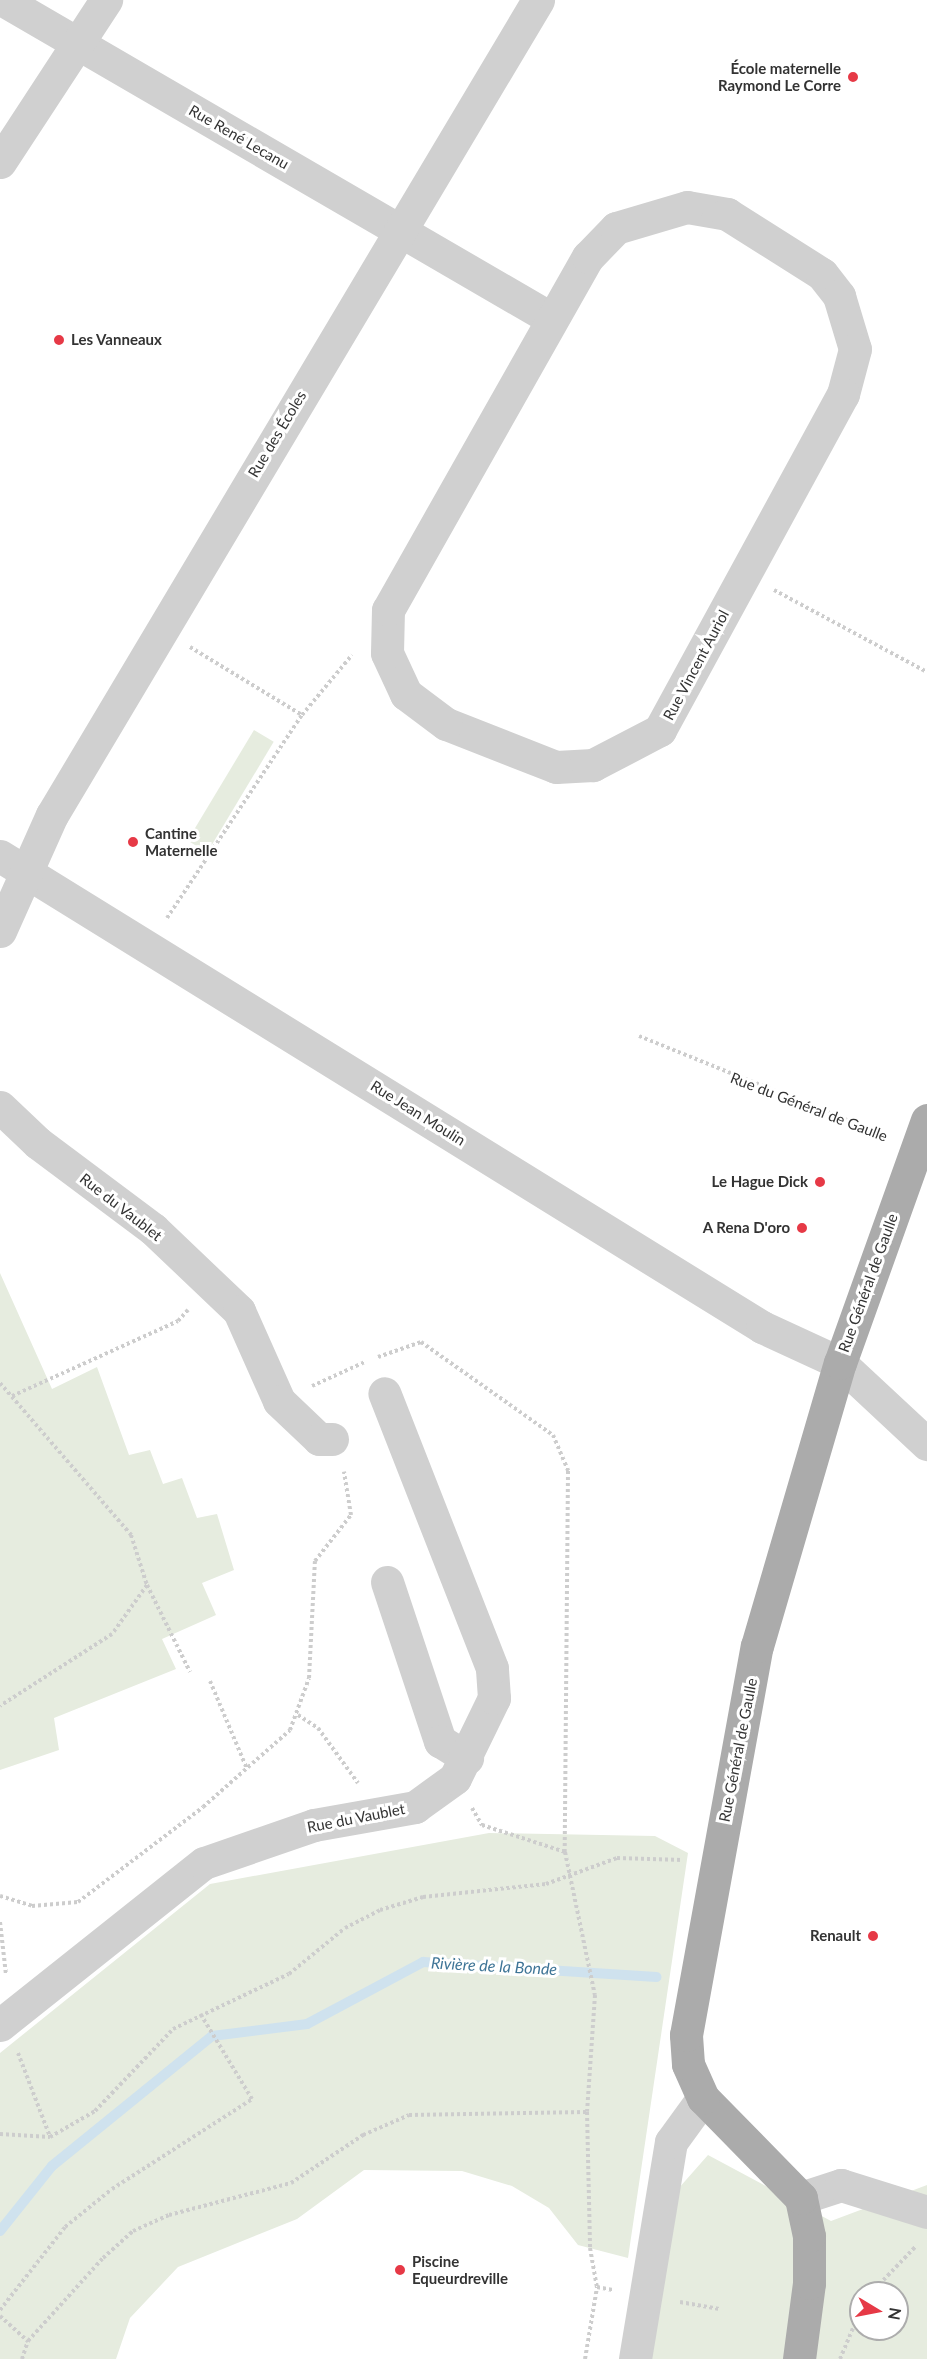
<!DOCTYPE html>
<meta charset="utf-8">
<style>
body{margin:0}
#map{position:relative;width:927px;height:2359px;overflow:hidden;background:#fff;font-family:Lato,sans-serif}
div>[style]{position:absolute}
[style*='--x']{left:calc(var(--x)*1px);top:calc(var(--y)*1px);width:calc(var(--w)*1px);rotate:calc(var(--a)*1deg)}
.green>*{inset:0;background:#e6ecdf;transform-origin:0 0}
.stream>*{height:10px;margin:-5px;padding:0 5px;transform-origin:5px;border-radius:5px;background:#cfe2ee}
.path>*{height:4px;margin-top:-2px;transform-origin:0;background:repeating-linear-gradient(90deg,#cdcdcd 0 3px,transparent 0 6px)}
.minor>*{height:33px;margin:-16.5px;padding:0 16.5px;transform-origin:16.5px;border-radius:16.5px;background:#d0d0d0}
.major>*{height:33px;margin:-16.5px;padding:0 16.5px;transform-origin:16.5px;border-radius:16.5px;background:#ababab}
.dots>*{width:16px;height:16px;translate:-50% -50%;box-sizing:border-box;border:3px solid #fff;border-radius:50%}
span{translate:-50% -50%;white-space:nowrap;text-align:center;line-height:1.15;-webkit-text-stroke:6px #fff;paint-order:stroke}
.poi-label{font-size:15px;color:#333;font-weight:700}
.right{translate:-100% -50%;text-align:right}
.left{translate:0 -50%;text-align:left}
.street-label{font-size:15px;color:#333}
.water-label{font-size:16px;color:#3f7597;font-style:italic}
.north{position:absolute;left:849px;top:2281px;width:60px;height:60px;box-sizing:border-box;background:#fff;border:2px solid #adadad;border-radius:50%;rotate:100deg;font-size:16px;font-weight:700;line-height:24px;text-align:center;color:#333}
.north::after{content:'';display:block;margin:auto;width:21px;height:27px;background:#e63946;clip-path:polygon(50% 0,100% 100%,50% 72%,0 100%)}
</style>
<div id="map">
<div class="green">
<div style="left:254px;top:730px;width:23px;height:129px;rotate:31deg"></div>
<div style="clip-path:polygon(0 1273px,52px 1389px,97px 1367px,129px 1455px,150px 1450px,163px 1484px,182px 1478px,197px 1518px,217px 1514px,234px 1570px,202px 1583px,216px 1615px,162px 1639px,176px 1669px,54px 1718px,59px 1750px,0 1770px)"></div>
<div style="clip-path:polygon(489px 1833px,655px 1836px,688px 1853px,628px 2258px,578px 2245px,549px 2208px,512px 2186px,462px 2171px,364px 2170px,297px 2219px,178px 2267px,130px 2318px,116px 2359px,0 2359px,0 2053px,210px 1884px)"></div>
<div style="clip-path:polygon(evenodd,708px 2155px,831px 2221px,927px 2185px,927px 2359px,643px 2359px,671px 2197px,708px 2155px,861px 2293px,897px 2293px,897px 2329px,861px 2329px,861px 2293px)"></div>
</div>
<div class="stream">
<div style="--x:0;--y:2231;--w:83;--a:-51.3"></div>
<div style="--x:52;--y:2166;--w:206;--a:-39.1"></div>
<div style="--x:212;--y:2036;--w:96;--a:-7.2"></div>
<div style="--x:307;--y:2024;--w:132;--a:-28.1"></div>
<div style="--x:423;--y:1962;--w:234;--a:3.7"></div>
</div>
<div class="path">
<div style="--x:774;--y:590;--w:174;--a:28.2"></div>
<div style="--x:190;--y:647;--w:131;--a:31.3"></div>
<div style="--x:167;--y:918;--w:244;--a:-56.4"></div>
<div style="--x:302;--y:715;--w:78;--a:-50.2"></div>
<div style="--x:639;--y:1036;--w:266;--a:22"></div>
<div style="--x:378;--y:1357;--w:46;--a:-19.2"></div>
<div style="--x:421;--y:1342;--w:161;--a:35.2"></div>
<div style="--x:553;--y:1435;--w:39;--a:67"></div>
<div style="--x:568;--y:1471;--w:381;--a:90.5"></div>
<div style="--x:565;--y:1852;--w:146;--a:78.2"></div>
<div style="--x:595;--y:1995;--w:117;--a:93.9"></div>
<div style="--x:587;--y:2112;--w:136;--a:88.7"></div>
<div style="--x:590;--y:2248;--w:40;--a:80"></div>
<div style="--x:597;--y:2287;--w:16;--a:11"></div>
<div style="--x:0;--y:1383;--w:201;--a:49.2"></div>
<div style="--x:131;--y:1535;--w:52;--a:72.3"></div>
<div style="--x:147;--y:1585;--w:60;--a:125.5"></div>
<div style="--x:112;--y:1634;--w:133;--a:147.3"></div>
<div style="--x:312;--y:1386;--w:58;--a:-24.4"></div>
<div style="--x:12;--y:1396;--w:182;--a:-24.3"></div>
<div style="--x:178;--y:1321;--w:15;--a:-48"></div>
<div style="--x:147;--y:1585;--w:97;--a:63.7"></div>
<div style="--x:210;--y:1681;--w:95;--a:67.2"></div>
<div style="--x:298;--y:1715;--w:24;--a:33"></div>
<div style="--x:318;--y:1728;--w:68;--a:54"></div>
<div style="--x:472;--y:1808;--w:20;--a:60"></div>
<div style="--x:482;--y:1825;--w:87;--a:18"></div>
<div style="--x:0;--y:1896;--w:34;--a:17"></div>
<div style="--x:32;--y:1906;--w:46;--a:-5"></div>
<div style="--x:78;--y:1902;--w:157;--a:-37.2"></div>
<div style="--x:203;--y:1807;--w:116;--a:-41.5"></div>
<div style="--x:290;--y:1730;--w:55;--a:-69.9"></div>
<div style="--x:309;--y:1678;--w:117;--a:-87.1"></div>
<div style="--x:315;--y:1561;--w:58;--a:-52"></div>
<div style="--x:351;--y:1515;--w:44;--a:-99.2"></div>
<div style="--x:0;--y:1922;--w:53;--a:83.5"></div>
<div style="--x:18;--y:2053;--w:90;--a:69.1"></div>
<div style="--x:0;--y:2134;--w:50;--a:3.4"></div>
<div style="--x:50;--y:2137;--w:52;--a:-30"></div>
<div style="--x:95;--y:2111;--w:113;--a:-46.4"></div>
<div style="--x:173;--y:2029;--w:128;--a:-25.4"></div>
<div style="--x:289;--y:1974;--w:72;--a:-39.4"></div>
<div style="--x:345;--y:1928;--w:39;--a:-27"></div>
<div style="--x:380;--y:1910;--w:45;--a:-16.8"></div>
<div style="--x:423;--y:1897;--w:124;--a:-6"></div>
<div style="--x:546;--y:1884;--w:76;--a:-20.1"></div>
<div style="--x:617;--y:1858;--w:66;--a:1.7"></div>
<div style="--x:871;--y:2293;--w:65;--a:-46.2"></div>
<div style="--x:680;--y:2302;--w:40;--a:10"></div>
<div style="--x:0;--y:2310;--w:105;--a:-51.9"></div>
<div style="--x:65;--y:2227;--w:60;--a:-39"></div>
<div style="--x:112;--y:2189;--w:166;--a:-32.7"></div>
<div style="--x:252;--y:2099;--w:100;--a:-121.2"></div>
<div style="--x:0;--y:2316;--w:38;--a:42"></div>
<div style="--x:22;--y:2359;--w:19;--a:-72"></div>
<div style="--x:28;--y:2341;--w:112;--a:-47.9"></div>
<div style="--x:103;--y:2258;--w:40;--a:-42"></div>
<div style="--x:133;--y:2231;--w:39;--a:-24"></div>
<div style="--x:169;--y:2215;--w:126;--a:-14.7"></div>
<div style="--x:291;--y:2183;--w:87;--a:-33.7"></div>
<div style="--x:363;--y:2135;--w:50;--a:-23.5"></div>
<div style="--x:409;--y:2115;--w:178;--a:-1"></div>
<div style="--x:585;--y:2359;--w:73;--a:-80.5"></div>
<div style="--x:840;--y:2359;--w:54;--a:-67.2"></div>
</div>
<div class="minor">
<div style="--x:3;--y:0;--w:635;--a:30.16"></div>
<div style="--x:0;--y:162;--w:194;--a:-56.8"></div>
<div style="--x:687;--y:207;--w:41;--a:9.9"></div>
<div style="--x:727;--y:214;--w:112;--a:32.3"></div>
<div style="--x:822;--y:274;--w:28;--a:52"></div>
<div style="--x:839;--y:296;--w:55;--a:73.2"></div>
<div style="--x:855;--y:349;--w:47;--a:104.9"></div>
<div style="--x:843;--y:394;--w:383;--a:118.6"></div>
<div style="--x:660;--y:730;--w:76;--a:152.4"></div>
<div style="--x:593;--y:765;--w:37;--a:177"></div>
<div style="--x:556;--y:767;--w:118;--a:-158.6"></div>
<div style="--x:446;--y:724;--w:50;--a:-143.1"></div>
<div style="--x:406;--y:694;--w:45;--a:-114.9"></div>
<div style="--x:387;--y:653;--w:43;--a:-88.7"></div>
<div style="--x:388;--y:610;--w:406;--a:-60.5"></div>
<div style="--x:588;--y:257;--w:40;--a:-46"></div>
<div style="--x:616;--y:228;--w:74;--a:-16.5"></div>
<div style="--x:0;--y:856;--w:896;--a:31.72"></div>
<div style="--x:762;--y:1327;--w:86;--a:24.8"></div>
<div style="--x:840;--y:1363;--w:119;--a:43"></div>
<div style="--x:0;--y:931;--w:127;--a:-65.9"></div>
<div style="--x:52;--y:815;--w:949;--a:-59.19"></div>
<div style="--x:0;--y:1107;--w:52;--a:43.5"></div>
<div style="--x:38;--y:1143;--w:144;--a:36.8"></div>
<div style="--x:153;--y:1229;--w:119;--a:43.6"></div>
<div style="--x:239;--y:1311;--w:98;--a:66"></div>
<div style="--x:279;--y:1401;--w:55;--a:43.5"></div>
<div style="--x:319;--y:1439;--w:13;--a:0"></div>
<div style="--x:387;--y:1582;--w:168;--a:71.6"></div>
<div style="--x:440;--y:1741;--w:32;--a:32"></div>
<div style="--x:0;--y:2025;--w:260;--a:-38.5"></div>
<div style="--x:204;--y:1863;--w:116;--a:-19.1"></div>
<div style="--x:314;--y:1825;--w:103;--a:-10.1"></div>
<div style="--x:415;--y:1807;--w:49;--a:-35.9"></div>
<div style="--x:455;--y:1778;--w:89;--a:-64"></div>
<div style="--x:494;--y:1698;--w:30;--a:-94"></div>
<div style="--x:492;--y:1668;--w:295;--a:-111.4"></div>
<div style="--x:801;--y:2198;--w:42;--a:-18"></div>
<div style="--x:841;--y:2185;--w:90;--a:17.4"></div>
<div style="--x:635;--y:2359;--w:220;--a:-80.6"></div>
<div style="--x:671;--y:2142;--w:54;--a:-54"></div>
</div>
<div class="major">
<div style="--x:799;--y:2359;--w:77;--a:-82.5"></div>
<div style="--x:809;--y:2283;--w:47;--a:-90"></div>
<div style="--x:809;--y:2236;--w:39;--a:-102"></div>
<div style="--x:801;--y:2198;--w:140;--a:-134.4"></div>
<div style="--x:703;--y:2098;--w:37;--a:-114"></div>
<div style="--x:688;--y:2064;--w:29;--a:-94"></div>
<div style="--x:686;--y:2035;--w:395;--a:-79.7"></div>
<div style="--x:757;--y:1646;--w:295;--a:-73.7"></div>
<div style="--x:840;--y:1363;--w:258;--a:-70.3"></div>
</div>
<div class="dots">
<div style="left:853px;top:77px;background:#e63946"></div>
<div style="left:59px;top:340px;background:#e63946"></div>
<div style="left:133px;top:842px;background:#e63946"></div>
<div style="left:820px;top:1182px;background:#e63946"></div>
<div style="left:802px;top:1228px;background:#e63946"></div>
<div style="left:873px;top:1936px;background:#e63946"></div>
<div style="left:400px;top:2270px;background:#e63946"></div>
</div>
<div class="poi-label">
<span class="right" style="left:841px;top:77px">École maternelle<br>Raymond Le Corre</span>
<span class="left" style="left:71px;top:340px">Les Vanneaux</span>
<span class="left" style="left:145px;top:842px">Cantine<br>Maternelle</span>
<span class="right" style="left:808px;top:1182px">Le Hague Dick</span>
<span class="right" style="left:790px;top:1228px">A Rena D'oro</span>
<span class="right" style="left:861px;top:1936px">Renault</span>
<span class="left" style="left:412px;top:2270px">Piscine<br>Equeurdreville</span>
</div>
<div class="street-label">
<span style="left:239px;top:137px;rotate:30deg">Rue René Lecanu</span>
<span style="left:277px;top:434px;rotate:-59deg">Rue des Écoles</span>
<span style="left:696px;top:665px;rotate:-62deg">Rue Vincent Auriol</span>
<span style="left:809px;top:1107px;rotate:21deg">Rue du Général de Gaulle</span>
<span style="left:418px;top:1113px;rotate:32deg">Rue Jean Moulin</span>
<span style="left:121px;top:1207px;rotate:38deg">Rue du Vaublet</span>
<span style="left:868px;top:1283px;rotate:-70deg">Rue Général de Gaulle</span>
<span style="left:738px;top:1750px;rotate:-79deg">Rue Général de Gaulle</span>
<span style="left:356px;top:1818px;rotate:-11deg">Rue du Vaublet</span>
</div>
<div class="water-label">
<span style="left:494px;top:1966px;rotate:3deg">Rivière de la Bonde</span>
</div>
<div class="north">N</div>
</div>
